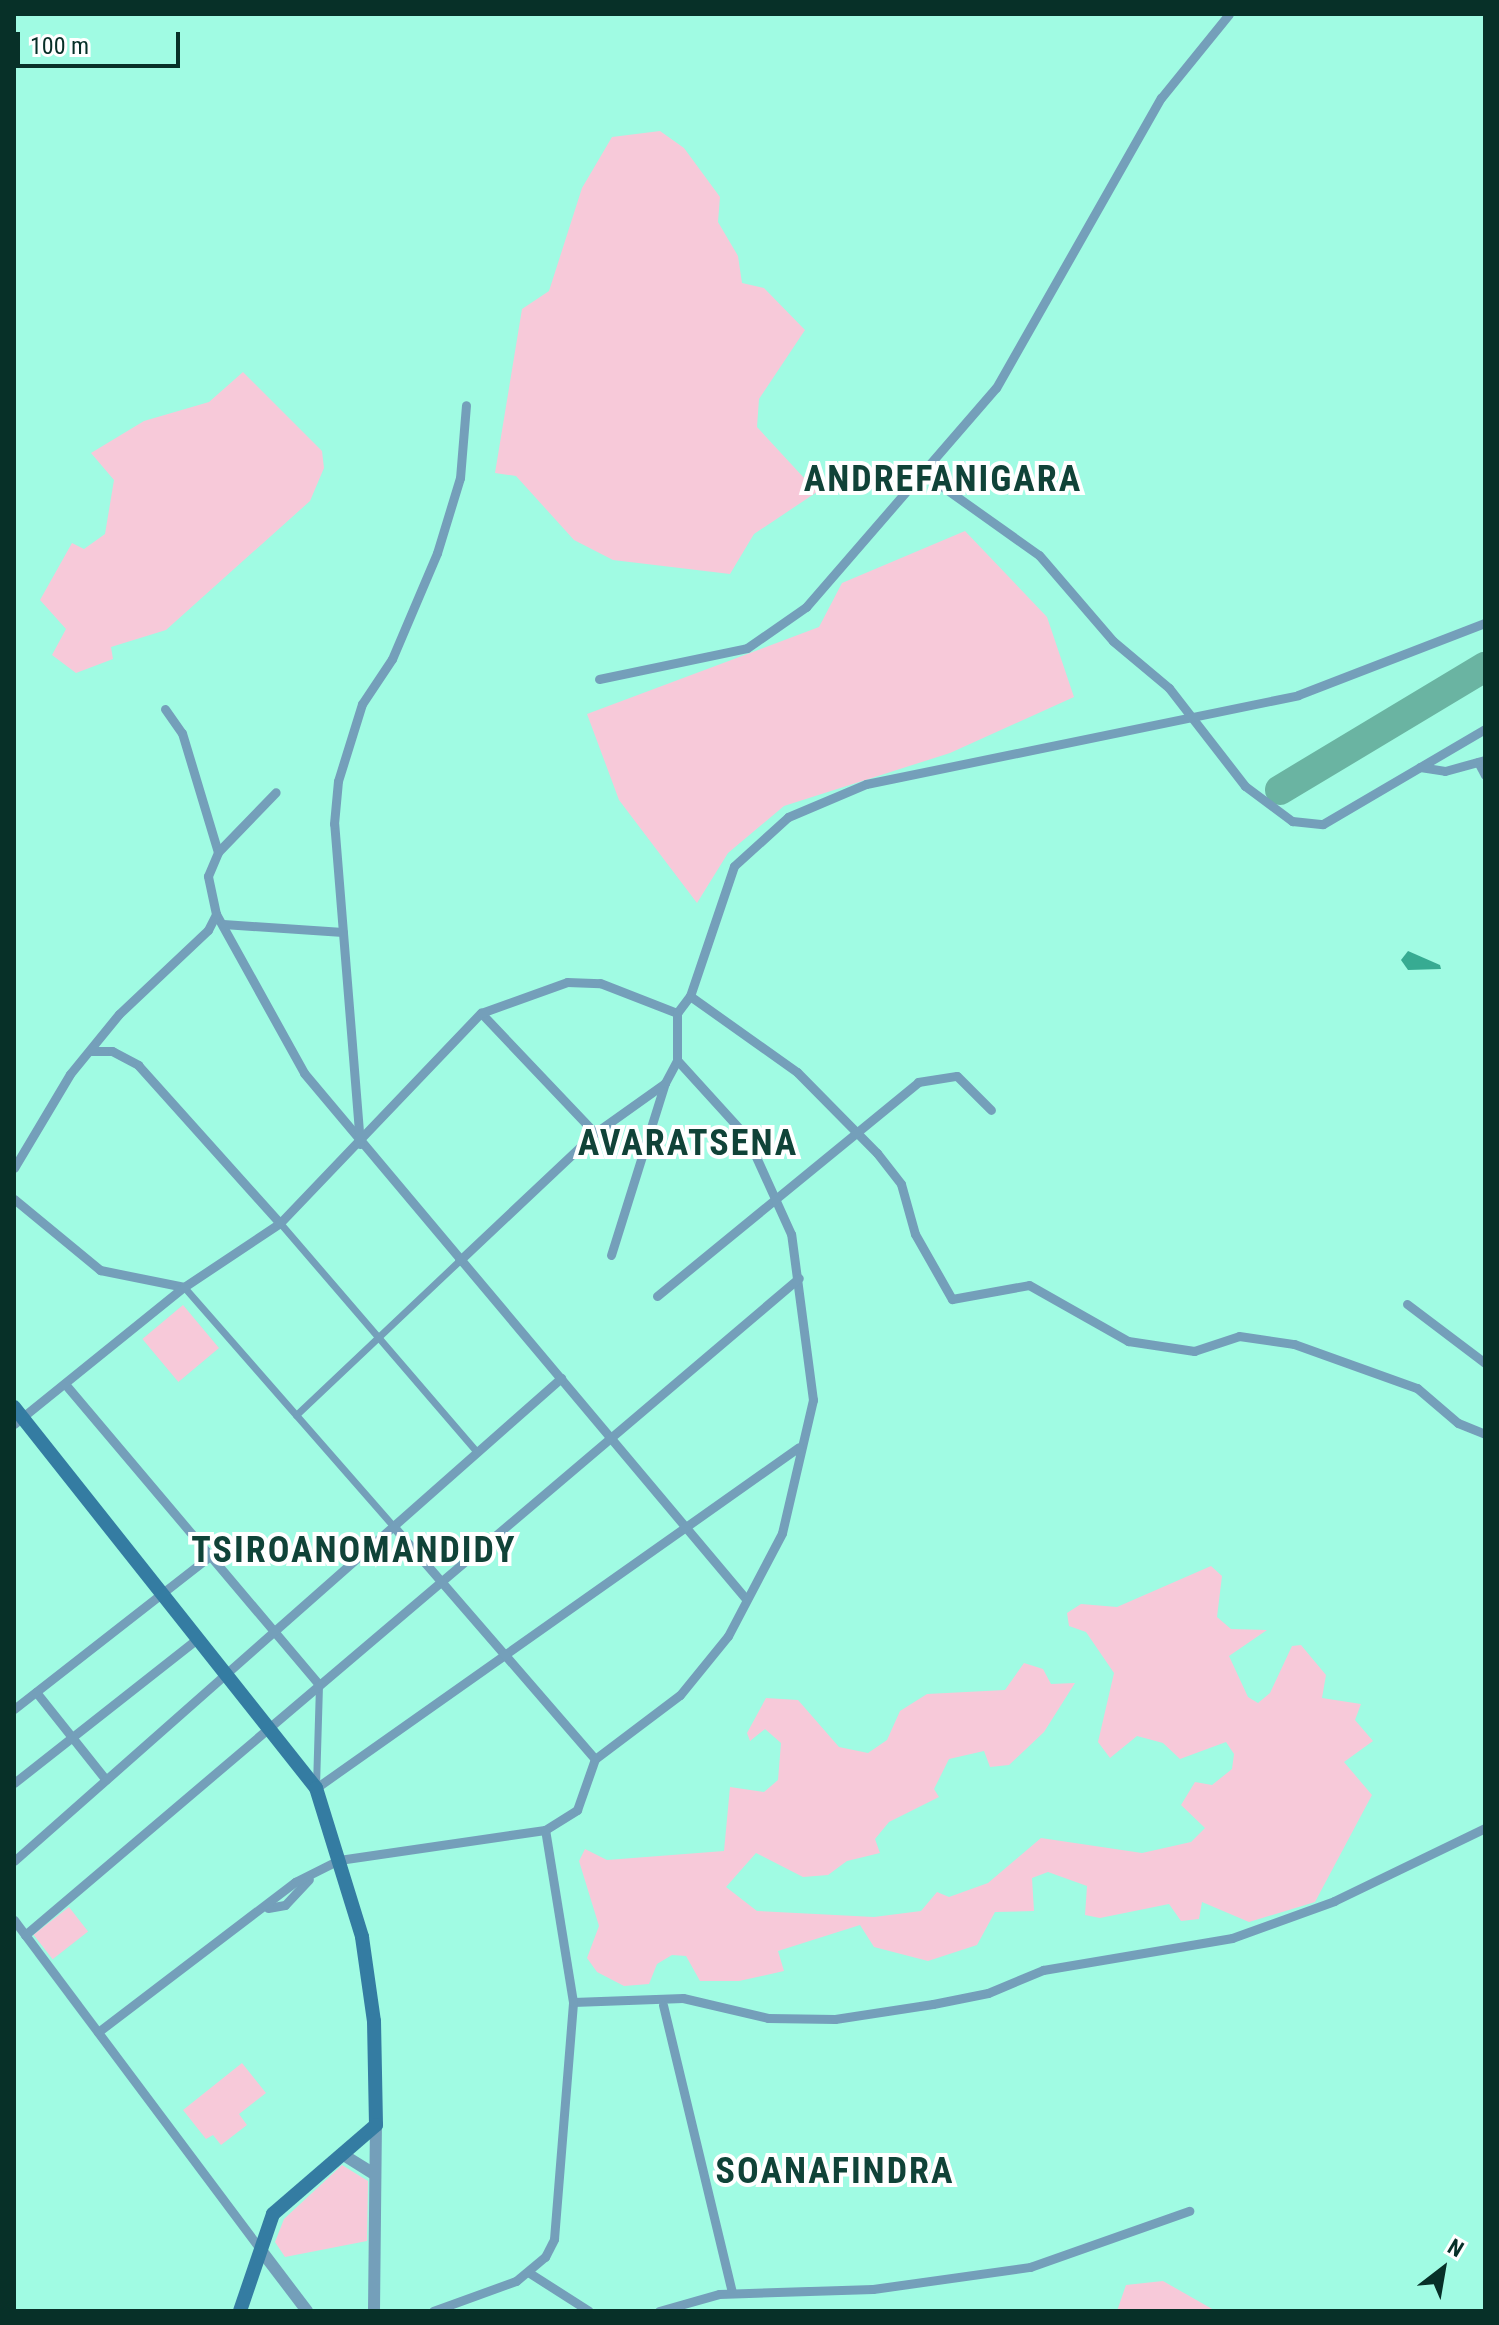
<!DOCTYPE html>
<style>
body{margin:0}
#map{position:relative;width:1499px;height:2325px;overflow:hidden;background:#a0fbe3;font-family:"Roboto Condensed",sans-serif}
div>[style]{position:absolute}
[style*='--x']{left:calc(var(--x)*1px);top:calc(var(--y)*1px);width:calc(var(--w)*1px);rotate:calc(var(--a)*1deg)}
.green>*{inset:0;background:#f7c9d9;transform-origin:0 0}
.water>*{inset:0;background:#37ab92}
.taxiway>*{height:30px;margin:-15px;padding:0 15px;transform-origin:15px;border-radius:15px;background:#6ab4a2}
.pedestrian>*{height:7px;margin:-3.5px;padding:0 3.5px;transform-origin:3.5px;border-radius:3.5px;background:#749fba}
.minor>*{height:9px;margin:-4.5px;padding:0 4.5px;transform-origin:4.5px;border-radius:4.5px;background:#749fba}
.tertiary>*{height:12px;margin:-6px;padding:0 6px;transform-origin:6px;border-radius:6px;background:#749fba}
.secondary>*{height:14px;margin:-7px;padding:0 7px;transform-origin:7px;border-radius:7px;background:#347ca2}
span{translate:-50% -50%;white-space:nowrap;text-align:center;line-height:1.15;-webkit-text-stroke:8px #fff;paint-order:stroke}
.district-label{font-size:36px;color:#104338;font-weight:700;letter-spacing:2px}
.frame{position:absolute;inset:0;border:16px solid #073028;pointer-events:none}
.north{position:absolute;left:1403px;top:2229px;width:80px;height:80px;-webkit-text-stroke:6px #fff;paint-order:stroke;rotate:31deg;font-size:22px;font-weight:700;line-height:32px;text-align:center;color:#073028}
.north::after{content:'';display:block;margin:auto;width:28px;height:36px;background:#073028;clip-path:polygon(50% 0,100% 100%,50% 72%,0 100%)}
.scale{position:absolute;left:16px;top:32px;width:164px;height:36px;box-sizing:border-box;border:4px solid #073028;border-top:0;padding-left:10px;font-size:24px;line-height:28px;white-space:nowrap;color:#073028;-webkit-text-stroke:6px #fff;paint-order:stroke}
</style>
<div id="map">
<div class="green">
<div style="clip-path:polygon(660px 131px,684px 148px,720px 197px,718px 222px,738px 256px,742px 283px,764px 288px,805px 330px,759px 399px,757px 427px,817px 492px,754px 534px,730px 574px,613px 560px,574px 540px,516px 476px,495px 473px,522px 309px,549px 291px,582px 188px,612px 137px)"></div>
<div style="clip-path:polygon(243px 372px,322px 451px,324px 468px,310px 501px,166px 630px,111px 647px,113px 659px,76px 673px,52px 655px,66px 629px,40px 600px,72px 543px,84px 549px,105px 534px,114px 480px,91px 453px,144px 421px,209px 402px)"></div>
<div style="clip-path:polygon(965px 531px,1047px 617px,1074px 697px,950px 753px,784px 806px,728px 853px,697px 903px,619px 800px,587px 714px,819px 627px,842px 583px)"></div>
<div style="left:183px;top:1305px;width:56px;height:53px;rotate:50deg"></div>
<div style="clip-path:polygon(1211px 1566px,1222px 1576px,1217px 1617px,1231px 1629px,1267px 1630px,1229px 1656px,1248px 1697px,1258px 1703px,1270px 1693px,1292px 1646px,1301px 1645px,1326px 1675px,1322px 1698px,1361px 1704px,1355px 1720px,1373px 1741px,1344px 1762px,1372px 1795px,1315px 1902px,1249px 1922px,1202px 1902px,1199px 1919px,1181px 1921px,1169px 1904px,1100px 1918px,1085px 1915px,1087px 1886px,1048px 1872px,1032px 1878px,1034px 1911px,995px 1912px,977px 1945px,928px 1961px,874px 1947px,860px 1925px,778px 1951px,784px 1971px,739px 1981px,700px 1981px,686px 1956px,672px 1955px,657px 1964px,649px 1984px,624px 1986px,597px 1972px,587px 1958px,599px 1926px,579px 1861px,585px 1849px,607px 1860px,724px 1851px,730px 1787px,764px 1792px,778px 1780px,781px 1743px,765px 1729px,750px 1741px,747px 1733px,766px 1698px,798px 1700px,839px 1747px,868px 1753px,887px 1740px,900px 1711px,927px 1694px,1005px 1690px,1024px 1663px,1043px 1669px,1051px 1684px,1075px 1683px,1044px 1732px,1009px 1765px,990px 1767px,984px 1751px,949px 1759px,934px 1789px,939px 1797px,889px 1822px,875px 1839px,880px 1853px,847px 1861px,828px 1875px,803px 1877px,756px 1853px,726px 1887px,757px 1911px,874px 1917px,921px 1911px,937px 1892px,949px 1897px,988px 1883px,1041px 1838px,1142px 1853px,1191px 1842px,1205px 1828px,1181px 1805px,1195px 1782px,1212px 1785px,1232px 1769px,1234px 1754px,1226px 1742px,1180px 1759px,1163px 1743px,1137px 1736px,1110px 1758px,1098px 1742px,1114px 1673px,1086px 1632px,1069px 1626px,1067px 1613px,1081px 1604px,1117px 1607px)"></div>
<div style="left:69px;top:1907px;width:31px;height:45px;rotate:52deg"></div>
<div style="clip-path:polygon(242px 2063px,266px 2093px,239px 2114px,247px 2125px,221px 2145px,213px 2135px,206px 2139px,183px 2110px)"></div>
<div style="clip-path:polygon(342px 2165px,368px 2181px,367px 2241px,285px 2257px,275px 2242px,284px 2219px)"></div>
<div style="clip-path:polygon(1163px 2281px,1214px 2310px,1217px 2311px,1117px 2311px,1126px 2285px)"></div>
</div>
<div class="water">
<div style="clip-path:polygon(1408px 951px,1440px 965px,1441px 969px,1408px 970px,1401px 960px)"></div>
</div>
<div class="taxiway">
<div style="--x:1280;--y:790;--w:239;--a:-31"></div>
</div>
<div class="pedestrian">
<div style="--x:280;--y:1223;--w:302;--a:49.3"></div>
<div style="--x:184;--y:1287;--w:319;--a:48.8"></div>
<div style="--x:296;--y:1415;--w:224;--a:-43.4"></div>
<div style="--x:316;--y:1786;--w:101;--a:-88.3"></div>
</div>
<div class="minor">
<div style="--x:922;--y:472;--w:143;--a:35.4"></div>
<div style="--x:1039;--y:555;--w:113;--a:49.3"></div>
<div style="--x:1113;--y:641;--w:73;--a:40"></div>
<div style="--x:1169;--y:688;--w:124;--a:52.2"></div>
<div style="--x:1245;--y:786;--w:59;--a:36.7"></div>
<div style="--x:1292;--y:821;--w:31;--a:6"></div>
<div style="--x:1323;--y:824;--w:188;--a:-30.4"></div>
<div style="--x:599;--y:679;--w:151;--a:-11.8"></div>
<div style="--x:747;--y:648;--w:72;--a:-34.8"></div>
<div style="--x:806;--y:607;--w:290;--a:-49.1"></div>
<div style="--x:996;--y:388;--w:334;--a:-60.4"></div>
<div style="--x:1161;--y:98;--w:108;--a:-51"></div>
<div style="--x:165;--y:709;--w:29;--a:55"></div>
<div style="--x:182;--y:733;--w:124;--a:73.2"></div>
<div style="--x:1478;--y:762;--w:15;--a:62"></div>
<div style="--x:1420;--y:767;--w:25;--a:9"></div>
<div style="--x:1445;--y:771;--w:41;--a:-15.4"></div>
<div style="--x:216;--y:914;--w:182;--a:61"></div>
<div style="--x:304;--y:1073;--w:687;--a:49.96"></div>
<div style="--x:223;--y:924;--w:120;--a:3.8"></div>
<div style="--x:690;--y:996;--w:131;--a:35.4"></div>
<div style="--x:797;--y:1072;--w:114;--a:45.4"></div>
<div style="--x:877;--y:1153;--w:39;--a:52"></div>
<div style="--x:901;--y:1184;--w:52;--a:74.4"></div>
<div style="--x:915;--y:1234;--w:75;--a:60.4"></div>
<div style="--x:952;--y:1299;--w:78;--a:-10.3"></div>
<div style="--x:1029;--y:1285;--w:114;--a:29.5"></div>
<div style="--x:1128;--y:1341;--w:67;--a:8.6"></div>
<div style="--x:1194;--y:1351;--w:47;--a:-18.4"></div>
<div style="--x:1239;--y:1336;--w:56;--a:8.3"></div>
<div style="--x:1294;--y:1344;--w:131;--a:19.7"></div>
<div style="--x:1417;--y:1388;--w:54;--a:40.5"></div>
<div style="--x:1458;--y:1423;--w:29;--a:22"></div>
<div style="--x:481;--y:1013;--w:166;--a:46.5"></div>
<div style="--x:90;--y:1051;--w:22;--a:0"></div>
<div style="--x:112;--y:1051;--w:30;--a:28"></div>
<div style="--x:138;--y:1065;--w:212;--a:48.1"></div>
<div style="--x:360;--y:1144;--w:321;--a:-94.6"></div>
<div style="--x:334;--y:824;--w:43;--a:-84.7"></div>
<div style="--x:338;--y:781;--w:81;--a:-72.7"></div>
<div style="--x:362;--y:704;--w:54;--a:-56.3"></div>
<div style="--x:392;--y:659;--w:115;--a:-67"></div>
<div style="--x:437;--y:553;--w:78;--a:-73"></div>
<div style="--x:460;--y:478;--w:73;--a:-85.3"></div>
<div style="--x:14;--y:1168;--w:109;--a:-59.2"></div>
<div style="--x:70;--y:1074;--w:77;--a:-50.8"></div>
<div style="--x:119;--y:1014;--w:122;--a:-43.3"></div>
<div style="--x:208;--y:930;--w:18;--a:-63"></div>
<div style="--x:216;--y:914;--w:39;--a:-102"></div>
<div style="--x:208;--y:876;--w:26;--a:-67"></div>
<div style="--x:218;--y:852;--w:83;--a:-46"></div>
<div style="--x:14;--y:1199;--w:112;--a:39.5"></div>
<div style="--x:100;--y:1270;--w:86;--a:11.4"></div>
<div style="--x:611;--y:1255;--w:180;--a:-72.6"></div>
<div style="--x:459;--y:1261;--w:187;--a:-43.3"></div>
<div style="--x:595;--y:1133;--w:86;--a:-35.5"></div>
<div style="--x:665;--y:1083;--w:26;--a:-62"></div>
<div style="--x:657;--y:1296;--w:338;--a:-39.3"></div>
<div style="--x:918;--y:1082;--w:39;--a:-9"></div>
<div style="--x:957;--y:1076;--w:48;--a:45"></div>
<div style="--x:1407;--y:1304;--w:98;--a:37.1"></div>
<div style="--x:65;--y:1384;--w:394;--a:49.8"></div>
<div style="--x:14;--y:1424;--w:218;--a:-38.9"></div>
<div style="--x:184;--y:1287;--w:115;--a:-33.7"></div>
<div style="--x:280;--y:1223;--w:291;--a:-46.3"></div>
<div style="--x:481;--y:1013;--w:91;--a:-19.8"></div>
<div style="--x:567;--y:982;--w:33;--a:2"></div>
<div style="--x:600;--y:983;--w:83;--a:21.3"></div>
<div style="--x:677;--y:1013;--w:21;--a:-53"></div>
<div style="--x:690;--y:996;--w:137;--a:-71.3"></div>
<div style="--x:734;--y:866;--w:73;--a:-42.2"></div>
<div style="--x:788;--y:817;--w:85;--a:-22.9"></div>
<div style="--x:866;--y:784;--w:441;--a:-11.6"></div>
<div style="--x:1298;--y:695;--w:200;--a:-21.1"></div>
<div style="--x:36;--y:1692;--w:112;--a:51.5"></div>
<div style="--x:14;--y:1709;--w:249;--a:-38"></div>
<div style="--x:595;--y:1759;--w:106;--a:-37"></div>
<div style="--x:680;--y:1695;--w:76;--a:-50.9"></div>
<div style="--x:728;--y:1636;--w:116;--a:-62.3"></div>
<div style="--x:782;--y:1533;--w:137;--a:-76.9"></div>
<div style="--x:813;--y:1400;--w:167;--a:-97.5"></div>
<div style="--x:791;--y:1234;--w:107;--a:-114.4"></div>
<div style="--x:747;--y:1137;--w:104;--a:-132.3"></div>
<div style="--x:677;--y:1060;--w:47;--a:-90"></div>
<div style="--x:14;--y:1783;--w:231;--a:-38.2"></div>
<div style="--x:316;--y:1788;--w:591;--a:-35.22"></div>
<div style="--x:14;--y:1861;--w:730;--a:-41.44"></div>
<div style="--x:268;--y:1908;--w:17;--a:-10"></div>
<div style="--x:285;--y:1905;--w:35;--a:-47"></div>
<div style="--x:14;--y:1920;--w:411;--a:53.2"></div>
<div style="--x:25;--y:1935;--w:1015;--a:-40.33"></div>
<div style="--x:573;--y:2002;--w:110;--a:-2.1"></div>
<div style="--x:683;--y:1998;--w:87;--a:13.2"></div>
<div style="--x:768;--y:2018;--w:67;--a:0.9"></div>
<div style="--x:835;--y:2019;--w:99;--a:-8.7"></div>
<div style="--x:933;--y:2004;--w:56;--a:-11.3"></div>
<div style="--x:988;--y:1993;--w:60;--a:-22.7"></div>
<div style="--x:1043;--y:1970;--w:192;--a:-9.6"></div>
<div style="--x:1232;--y:1938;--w:109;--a:-19.9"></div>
<div style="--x:1334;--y:1901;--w:168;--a:-25.8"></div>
<div style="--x:663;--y:2005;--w:296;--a:76.5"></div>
<div style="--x:98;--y:2032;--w:248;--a:-37.3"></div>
<div style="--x:295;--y:1882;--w:49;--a:-26.6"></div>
<div style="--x:339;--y:1860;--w:208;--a:-8.3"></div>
<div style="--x:545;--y:1830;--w:38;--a:-32"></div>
<div style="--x:577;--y:1810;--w:54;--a:-70.6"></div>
<div style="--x:595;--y:1759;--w:307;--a:-130.9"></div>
<div style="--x:528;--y:2272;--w:72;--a:32.6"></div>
<div style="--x:433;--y:2311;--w:88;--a:-19.9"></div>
<div style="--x:516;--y:2281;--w:38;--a:-40"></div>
<div style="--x:545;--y:2257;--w:20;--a:-63"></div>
<div style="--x:554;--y:2239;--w:238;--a:-85.4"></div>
<div style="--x:573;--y:2002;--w:174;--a:-99.2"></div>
<div style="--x:659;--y:2311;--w:62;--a:-15.8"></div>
<div style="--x:719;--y:2294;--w:154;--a:-1.9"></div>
<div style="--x:873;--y:2289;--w:159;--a:-8"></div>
<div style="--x:1030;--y:2267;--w:169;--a:-19.4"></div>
</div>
<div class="tertiary">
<div style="--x:342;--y:2154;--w:39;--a:32"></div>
<div style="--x:260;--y:2249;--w:78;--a:52.8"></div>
<div style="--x:374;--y:2311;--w:186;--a:-89.4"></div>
</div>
<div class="secondary">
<div style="--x:14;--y:1407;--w:486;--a:51.6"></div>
<div style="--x:316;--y:1788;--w:156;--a:72.8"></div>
<div style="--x:362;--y:1937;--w:85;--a:81.9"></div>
<div style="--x:374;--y:2021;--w:104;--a:88.9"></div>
<div style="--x:376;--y:2125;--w:136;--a:139.2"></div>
<div style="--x:273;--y:2214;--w:102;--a:108.8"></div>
</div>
<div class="district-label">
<span style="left:943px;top:480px">ANDREFANIGARA</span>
<span style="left:688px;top:1144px">AVARATSENA</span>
<span style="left:354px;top:1551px">TSIROANOMANDIDY</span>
<span style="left:835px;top:2172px">SOANAFINDRA</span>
</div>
<div class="frame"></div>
<div class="north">N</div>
<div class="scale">100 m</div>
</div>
